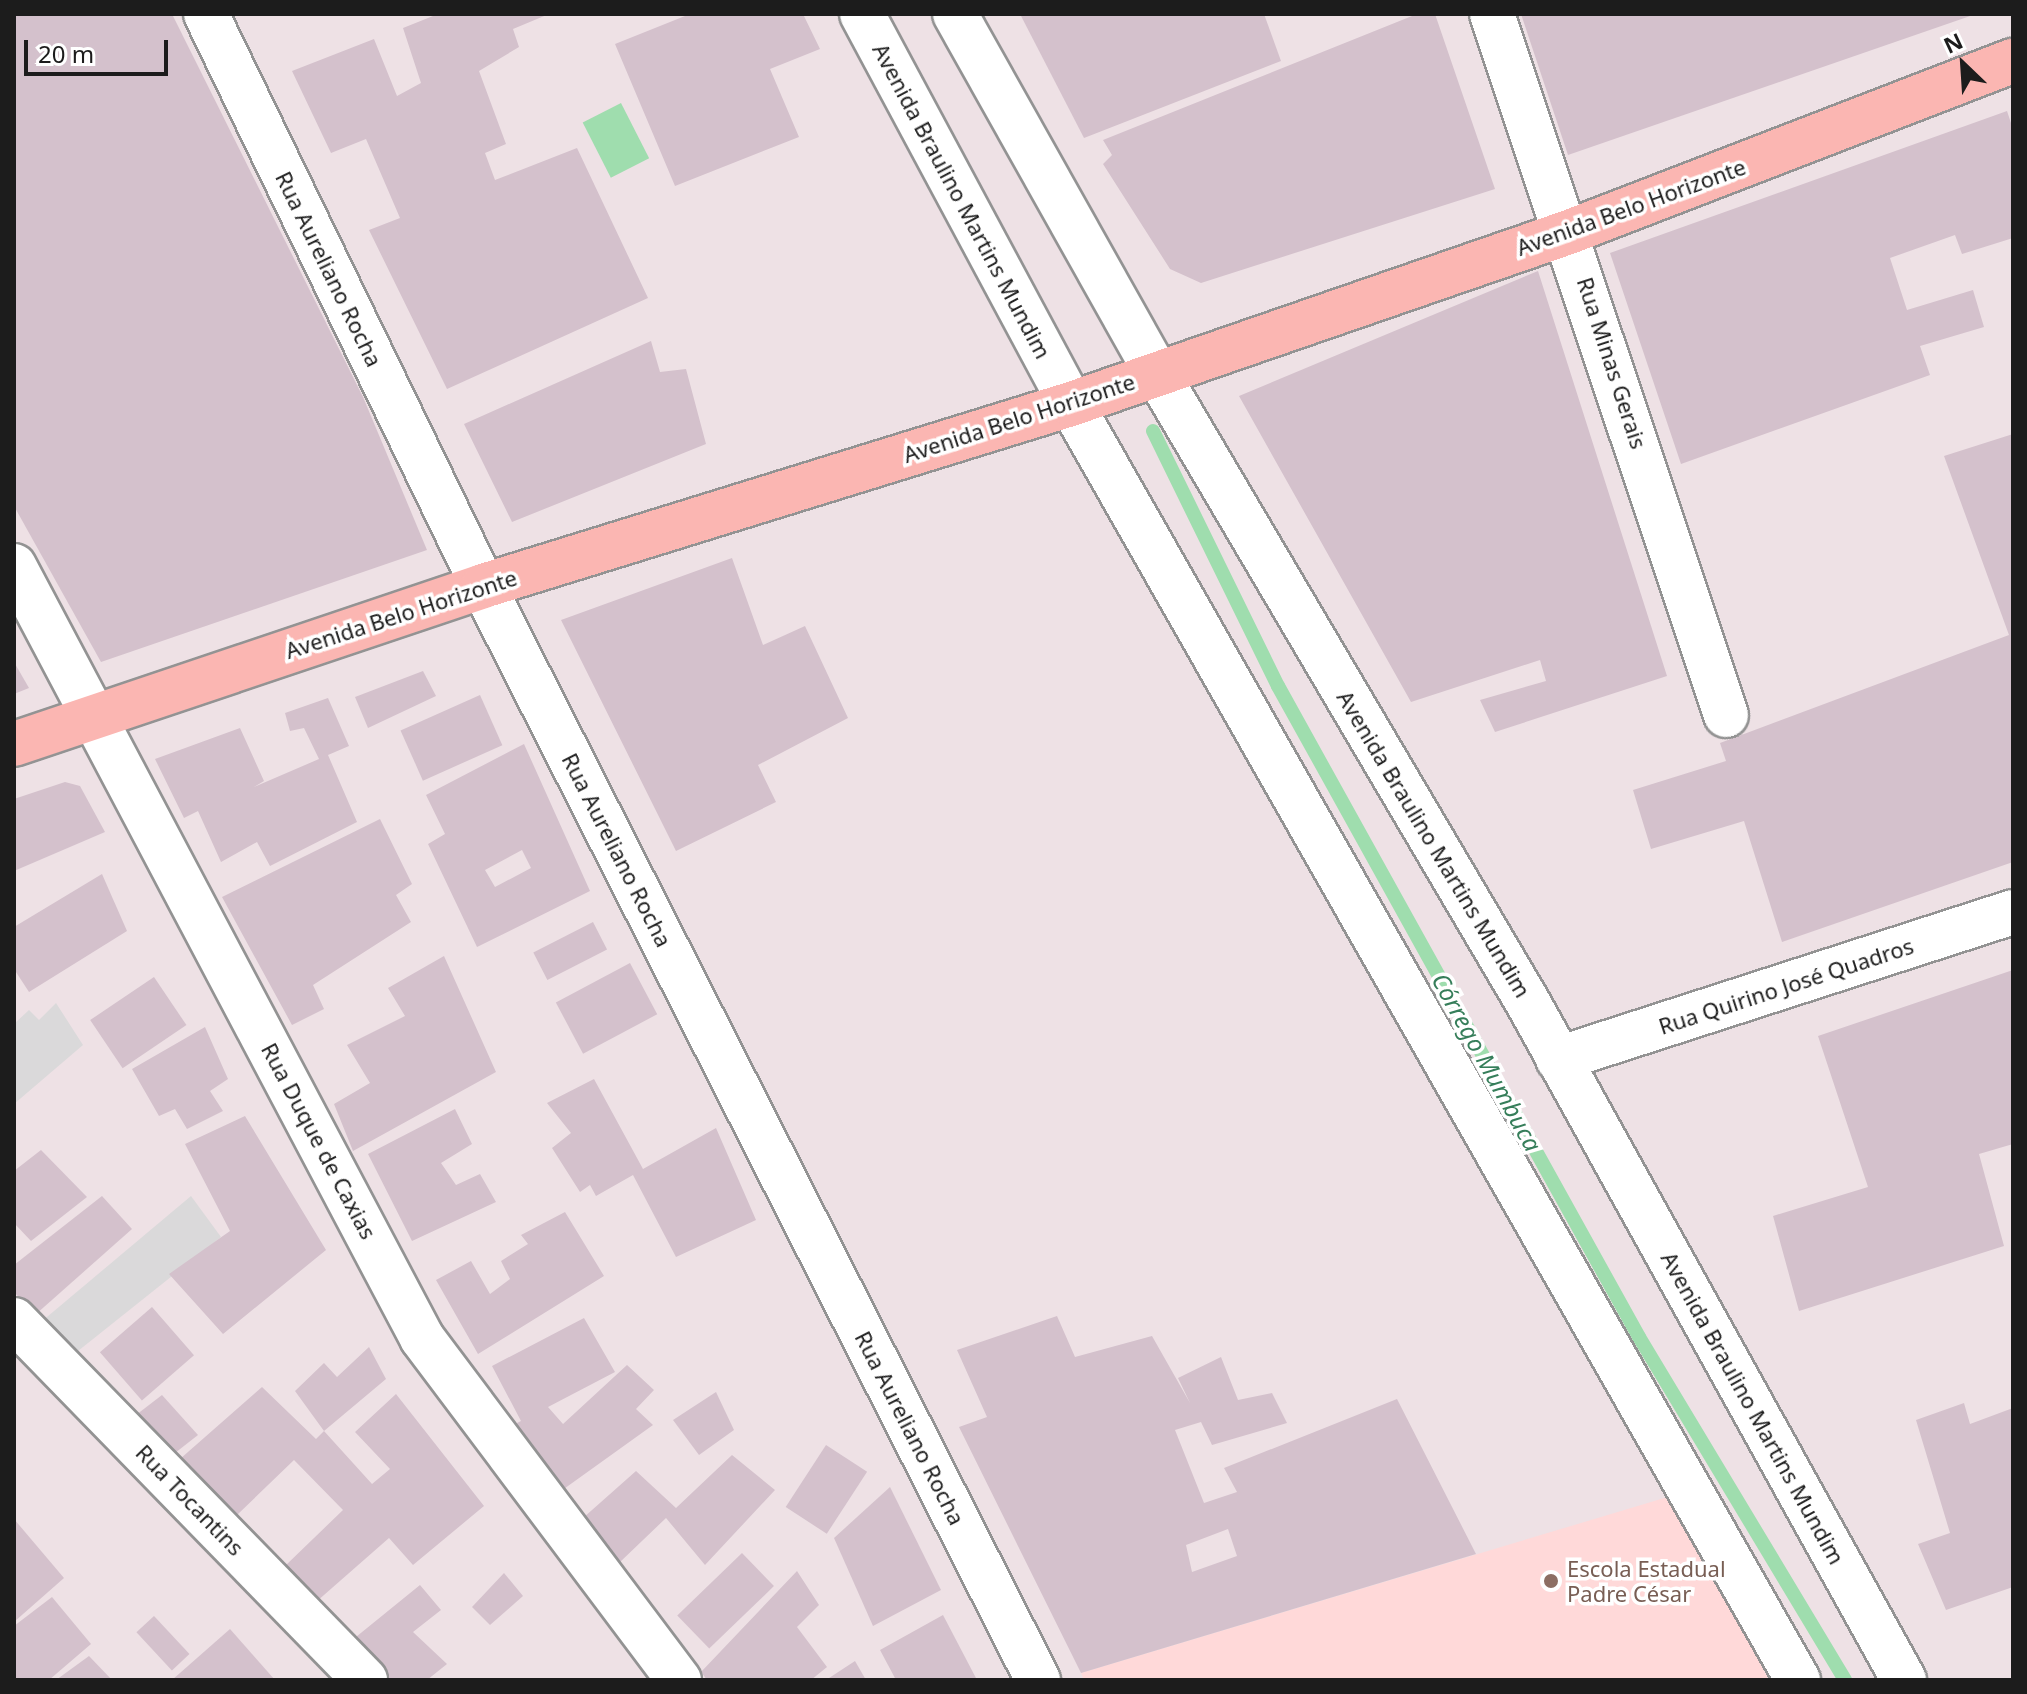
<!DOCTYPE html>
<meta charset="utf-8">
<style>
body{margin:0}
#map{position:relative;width:2027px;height:1694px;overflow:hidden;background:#eee1e5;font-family:"Noto Sans",sans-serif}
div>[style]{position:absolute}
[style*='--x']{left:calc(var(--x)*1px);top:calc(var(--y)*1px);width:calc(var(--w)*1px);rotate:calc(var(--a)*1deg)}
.residential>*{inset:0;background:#dad9da}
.education>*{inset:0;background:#ffd9d9}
.water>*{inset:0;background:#9fddae;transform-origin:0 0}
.stream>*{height:14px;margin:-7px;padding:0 7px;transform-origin:7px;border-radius:7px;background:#9fddae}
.building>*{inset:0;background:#d4c1cc;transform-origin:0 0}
.roads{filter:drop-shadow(2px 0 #939393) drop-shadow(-2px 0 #939393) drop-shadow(0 2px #939393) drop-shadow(0 -2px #939393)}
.street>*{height:44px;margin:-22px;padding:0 22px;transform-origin:22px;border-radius:22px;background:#fff}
.secondary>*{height:44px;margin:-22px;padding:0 22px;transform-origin:22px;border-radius:22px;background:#fbb6b2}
.dots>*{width:22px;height:22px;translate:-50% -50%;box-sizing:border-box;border:4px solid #fff;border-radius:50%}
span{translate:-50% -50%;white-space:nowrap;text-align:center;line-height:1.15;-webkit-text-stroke:7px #fff;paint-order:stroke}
.street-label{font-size:22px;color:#1c1c1c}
.education-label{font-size:22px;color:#785e54}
.left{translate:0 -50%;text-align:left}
.water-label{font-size:24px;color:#367e5a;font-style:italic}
.frame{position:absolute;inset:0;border:16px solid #1c1c1c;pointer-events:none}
.north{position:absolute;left:1923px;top:24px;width:80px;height:80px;-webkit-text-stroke:6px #fff;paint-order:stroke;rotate:335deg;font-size:22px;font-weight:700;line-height:32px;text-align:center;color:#1c1c1c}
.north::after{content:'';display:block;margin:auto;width:28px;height:36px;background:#1c1c1c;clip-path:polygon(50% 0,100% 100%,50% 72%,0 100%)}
.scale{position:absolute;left:24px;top:40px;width:144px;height:36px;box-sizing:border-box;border:4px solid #1c1c1c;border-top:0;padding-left:10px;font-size:24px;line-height:28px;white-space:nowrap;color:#1c1c1c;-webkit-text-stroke:6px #fff;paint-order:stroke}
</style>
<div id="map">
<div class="residential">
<div style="clip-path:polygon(56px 1003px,83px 1045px,14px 1104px,14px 1024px,29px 1010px,39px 1020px)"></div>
<div style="clip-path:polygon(191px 1196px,221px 1237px,78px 1351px,41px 1322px)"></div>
</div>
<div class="education">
<div style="clip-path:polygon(1671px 1496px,1769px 1680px,1084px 1680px,1081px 1673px)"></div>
</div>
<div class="water">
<div style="left:621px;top:103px;width:62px;height:43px;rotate:63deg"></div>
</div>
<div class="stream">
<div style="--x:1153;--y:431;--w:284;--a:63.9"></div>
<div style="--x:1278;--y:686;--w:744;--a:60.99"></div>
<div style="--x:1639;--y:1337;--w:400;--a:59"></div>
</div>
<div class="building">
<div style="clip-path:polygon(14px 14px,172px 14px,363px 397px,427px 550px,101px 662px,14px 506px)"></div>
<div style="clip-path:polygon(438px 14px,549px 14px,513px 29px,519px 47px,479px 71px,506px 144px,485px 153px,495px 180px,577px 148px,648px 298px,447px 389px,369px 230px,400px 218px,366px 139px,331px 153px,292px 71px,374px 39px,397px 96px,421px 83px,403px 28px)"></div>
<div style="clip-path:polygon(690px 14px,803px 14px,820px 49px,770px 69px,799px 137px,675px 186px,615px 44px)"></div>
<div style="clip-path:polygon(1020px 14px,1264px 14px,1281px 61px,1084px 138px)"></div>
<div style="clip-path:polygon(1417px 14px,1435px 14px,1495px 189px,1201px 283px,1170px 269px,1103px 164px,1112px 155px,1103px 140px)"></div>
<div style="clip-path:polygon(1521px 14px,1976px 14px,1568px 155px)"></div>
<div style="clip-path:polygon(2007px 111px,2013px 129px,2013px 238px,1962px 254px,1955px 235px,1890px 258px,1907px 310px,1973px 290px,1984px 327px,1920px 346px,1930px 375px,1681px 464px,1610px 253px)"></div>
<div style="clip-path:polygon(1538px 271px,1667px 676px,1495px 732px,1480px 700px,1546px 681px,1540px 660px,1411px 702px,1239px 396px)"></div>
<div style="clip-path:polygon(651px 341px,660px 372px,686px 369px,706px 444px,512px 522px,464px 424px)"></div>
<div style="clip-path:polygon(2013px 434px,2013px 862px,1782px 942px,1744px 821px,1651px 849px,1633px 790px,1726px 761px,1720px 743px,2009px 635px,1944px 456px)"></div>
<div style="clip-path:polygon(732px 558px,763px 645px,805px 626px,848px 718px,758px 765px,776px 802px,676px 851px,561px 620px)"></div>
<div style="clip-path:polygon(14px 662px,29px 688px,14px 694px)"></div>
<div style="clip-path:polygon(423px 671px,436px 696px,368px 728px,355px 697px)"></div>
<div style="left:480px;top:695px;width:55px;height:87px;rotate:66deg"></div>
<div style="clip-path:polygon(328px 698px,349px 746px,328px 755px,357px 822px,270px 866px,257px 842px,221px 862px,198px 811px,184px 818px,155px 759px,240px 728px,264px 781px,254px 787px,319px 759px,304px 728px,290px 731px,285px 713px)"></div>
<div style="clip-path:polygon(evenodd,524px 744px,590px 891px,477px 947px,428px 844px,445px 834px,426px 795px,524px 744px,522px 850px,531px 868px,495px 887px,485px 870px,522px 850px)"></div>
<div style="clip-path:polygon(65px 782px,80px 786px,105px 832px,14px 871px,14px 799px)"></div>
<div style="clip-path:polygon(380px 819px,412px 884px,396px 895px,411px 922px,313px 985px,324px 1009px,292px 1025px,222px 897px)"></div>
<div style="clip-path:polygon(102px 874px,127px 931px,29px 992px,14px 969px,14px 927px)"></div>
<div style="left:593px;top:922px;width:31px;height:67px;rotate:63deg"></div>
<div style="clip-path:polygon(444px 956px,496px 1072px,353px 1151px,334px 1104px,370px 1083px,347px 1045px,405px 1016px,388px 988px)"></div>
<div style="left:630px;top:963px;width:58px;height:84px;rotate:62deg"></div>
<div style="clip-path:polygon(2013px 970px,2013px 1144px,1979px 1154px,2004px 1246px,1799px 1311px,1773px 1216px,1868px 1187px,1818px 1036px)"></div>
<div style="left:154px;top:977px;width:58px;height:77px;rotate:56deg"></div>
<div style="clip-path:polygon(205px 1027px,228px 1079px,210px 1091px,223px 1111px,187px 1129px,175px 1109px,159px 1116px,132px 1069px)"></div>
<div style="clip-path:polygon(594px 1079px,643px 1169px,716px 1128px,756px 1220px,676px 1257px,633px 1175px,596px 1196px,590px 1185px,580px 1192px,552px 1148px,571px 1133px,547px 1103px)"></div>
<div style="clip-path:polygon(455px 1109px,472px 1144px,441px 1163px,456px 1185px,480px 1174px,496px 1202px,412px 1241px,368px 1154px)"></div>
<div style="clip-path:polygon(245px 1116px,326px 1250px,223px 1334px,169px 1274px,230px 1231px,185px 1144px)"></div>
<div style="clip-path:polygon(41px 1150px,87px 1197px,31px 1241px,14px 1223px,14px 1171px)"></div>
<div style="clip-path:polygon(102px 1196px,132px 1229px,35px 1315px,14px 1292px,14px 1265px)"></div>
<div style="clip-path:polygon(565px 1212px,604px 1276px,478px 1354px,436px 1280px,471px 1261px,490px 1294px,510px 1279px,501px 1261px,528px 1244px,521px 1235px)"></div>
<div style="left:152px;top:1307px;width:64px;height:69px;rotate:49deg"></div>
<div style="clip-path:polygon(evenodd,1057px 1316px,1075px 1357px,1152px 1336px,1190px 1403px,1178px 1378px,1221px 1357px,1238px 1400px,1272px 1393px,1287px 1423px,1212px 1445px,1201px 1422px,1175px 1430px,1204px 1503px,1237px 1492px,1224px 1468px,1397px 1399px,1476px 1554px,1081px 1673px,959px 1427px,987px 1417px,957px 1350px,1057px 1316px,1228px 1529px,1237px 1556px,1192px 1572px,1186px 1545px,1228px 1529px)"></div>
<div style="clip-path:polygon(584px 1318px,615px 1372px,548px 1407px,563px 1424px,627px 1365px,654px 1390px,636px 1409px,653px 1425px,561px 1491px,511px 1426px,521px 1421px,492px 1366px)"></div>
<div style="clip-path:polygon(369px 1347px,386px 1379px,324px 1431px,372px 1484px,390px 1469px,355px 1432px,396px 1394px,484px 1506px,413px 1565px,389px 1538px,316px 1602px,285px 1566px,343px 1510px,294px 1460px,237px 1515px,180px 1459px,262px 1387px,316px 1439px,324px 1431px,295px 1391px,324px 1363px,337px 1377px)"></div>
<div style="clip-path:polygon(716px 1392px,734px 1430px,699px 1455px,673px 1420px)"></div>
<div style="clip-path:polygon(162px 1395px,198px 1435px,175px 1453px,136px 1415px)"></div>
<div style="clip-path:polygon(1964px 1403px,1970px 1424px,2013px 1408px,2013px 1587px,1946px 1610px,1918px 1544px,1950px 1533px,1916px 1420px)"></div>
<div style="left:826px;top:1445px;width:49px;height:74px;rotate:33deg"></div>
<div style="clip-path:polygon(732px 1455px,775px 1490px,705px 1565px,666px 1518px,619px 1563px,583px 1518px,636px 1471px,676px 1508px)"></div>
<div style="clip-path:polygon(890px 1487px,941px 1590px,873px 1626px,834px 1538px)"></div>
<div style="clip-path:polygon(14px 1519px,64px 1578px,14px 1622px)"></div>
<div style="left:742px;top:1553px;width:46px;height:90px;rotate:46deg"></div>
<div style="clip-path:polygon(797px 1571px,819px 1605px,797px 1627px,827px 1667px,811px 1680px,707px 1680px,701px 1672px)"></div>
<div style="clip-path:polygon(504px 1573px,523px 1596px,490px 1625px,472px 1607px)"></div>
<div style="clip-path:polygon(420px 1585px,441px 1610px,413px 1632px,447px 1664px,427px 1680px,389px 1680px,351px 1641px)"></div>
<div style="clip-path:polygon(52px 1597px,91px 1644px,49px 1680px,14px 1680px,14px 1626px)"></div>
<div style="clip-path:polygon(943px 1615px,977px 1680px,896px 1680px,880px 1650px)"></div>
<div style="left:154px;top:1616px;width:52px;height:24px;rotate:47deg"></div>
<div style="clip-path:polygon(230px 1629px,275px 1680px,172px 1680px)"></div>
<div style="clip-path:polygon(89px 1656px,112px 1680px,56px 1680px)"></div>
<div style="clip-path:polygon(855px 1661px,866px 1680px,826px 1680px)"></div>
</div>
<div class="roads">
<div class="street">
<div style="--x:206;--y:14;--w:636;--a:64.16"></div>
<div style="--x:483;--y:586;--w:1227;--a:63.1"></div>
<div style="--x:862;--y:14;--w:442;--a:61.8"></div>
<div style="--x:1071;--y:404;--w:1469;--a:60.33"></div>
<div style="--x:955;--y:14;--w:411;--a:60.7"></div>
<div style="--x:1156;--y:372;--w:730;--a:59.47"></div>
<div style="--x:1527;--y:1001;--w:777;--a:60.96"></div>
<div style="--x:1492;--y:14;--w:739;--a:71.54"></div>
<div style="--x:14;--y:566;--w:873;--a:62.14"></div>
<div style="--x:422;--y:1338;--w:428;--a:53.1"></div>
<div style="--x:1558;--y:1059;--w:478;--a:-17.9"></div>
<div style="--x:14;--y:1320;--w:503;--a:45.73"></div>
</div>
<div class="secondary">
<div style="--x:14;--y:744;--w:495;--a:-18.6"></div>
<div style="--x:483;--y:586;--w:616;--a:-17.2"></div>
<div style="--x:1071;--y:404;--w:527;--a:-19.05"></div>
<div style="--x:1569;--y:232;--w:476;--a:-21.1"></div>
</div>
</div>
<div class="dots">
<div style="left:1551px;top:1581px;background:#8d6e63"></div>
</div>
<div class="street-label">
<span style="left:962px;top:201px;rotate:62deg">Avenida Braulino Martins Mundim</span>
<span style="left:1631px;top:207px;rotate:-20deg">Avenida Belo Horizonte</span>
<span style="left:329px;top:269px;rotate:64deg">Rua Aureliano Rocha</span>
<span style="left:1612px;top:363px;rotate:72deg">Rua Minas Gerais</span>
<span style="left:1019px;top:418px;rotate:-18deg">Avenida Belo Horizonte</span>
<span style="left:401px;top:614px;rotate:-18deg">Avenida Belo Horizonte</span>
<span style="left:1434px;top:844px;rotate:59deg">Avenida Braulino Martins Mundim</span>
<span style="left:617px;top:850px;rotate:63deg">Rua Aureliano Rocha</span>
<span style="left:1786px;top:986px;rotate:-18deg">Rua Quirino José Quadros</span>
<span style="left:319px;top:1141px;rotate:62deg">Rua Duque de Caxias</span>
<span style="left:1753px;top:1408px;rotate:61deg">Avenida Braulino Martins Mundim</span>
<span style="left:910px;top:1428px;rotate:63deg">Rua Aureliano Rocha</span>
<span style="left:190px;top:1500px;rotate:46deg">Rua Tocantins</span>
</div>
<div class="education-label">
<span class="left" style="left:1567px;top:1581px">Escola Estadual<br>Padre César</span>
</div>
<div class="water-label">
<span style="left:1487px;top:1062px;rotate:61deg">Córrego Mumbuca</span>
</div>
<div class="frame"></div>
<div class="north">N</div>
<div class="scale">20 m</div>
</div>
